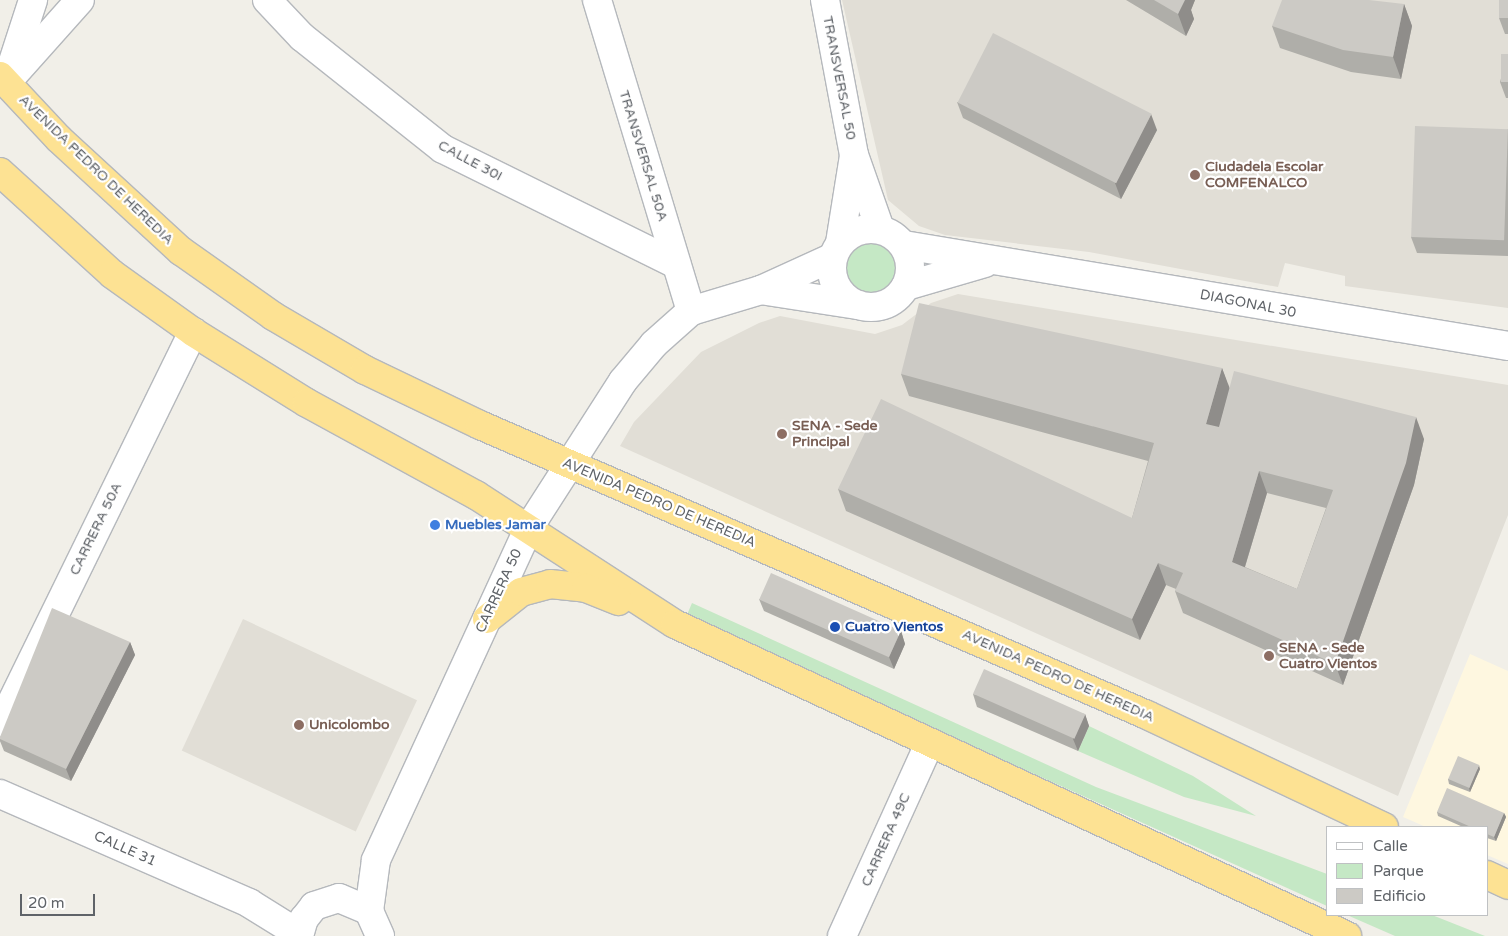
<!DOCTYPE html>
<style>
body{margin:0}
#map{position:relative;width:1508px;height:936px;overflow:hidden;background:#f1efe8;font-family:"Varela Round",sans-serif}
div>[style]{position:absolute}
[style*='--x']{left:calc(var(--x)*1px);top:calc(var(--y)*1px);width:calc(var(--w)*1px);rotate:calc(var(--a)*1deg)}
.commercial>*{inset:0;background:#fef7e0}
.education>*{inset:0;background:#e1ded6;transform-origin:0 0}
.green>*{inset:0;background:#c5e8c5}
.round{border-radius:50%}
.roads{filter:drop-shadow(1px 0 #b5b8bc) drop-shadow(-1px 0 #b5b8bc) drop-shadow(0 1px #b5b8bc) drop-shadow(0 -1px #b5b8bc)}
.street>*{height:28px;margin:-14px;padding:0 14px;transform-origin:14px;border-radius:14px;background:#fff}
.secondary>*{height:28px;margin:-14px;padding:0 14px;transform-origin:14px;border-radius:14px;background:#fff}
.secondary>.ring{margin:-14px;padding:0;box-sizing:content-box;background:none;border:28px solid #fff;border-radius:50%}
.highway>*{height:28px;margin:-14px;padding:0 14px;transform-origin:14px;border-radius:14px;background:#fde293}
.wall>*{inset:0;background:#afaea9}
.shaded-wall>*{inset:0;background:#8f8d8a}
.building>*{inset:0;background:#cccac5;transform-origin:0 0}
.dots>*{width:14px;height:14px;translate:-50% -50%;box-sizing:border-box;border:2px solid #fff;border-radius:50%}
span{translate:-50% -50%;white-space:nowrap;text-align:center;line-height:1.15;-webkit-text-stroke:4.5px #fff;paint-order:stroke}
.street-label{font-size:14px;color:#5f6368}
.education-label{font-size:14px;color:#785e54;font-weight:700}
.left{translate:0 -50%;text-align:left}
.shop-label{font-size:14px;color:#366cbe;font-weight:700}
.transit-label{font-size:14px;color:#164399;font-weight:700}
.legend{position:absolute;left:1326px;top:826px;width:162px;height:90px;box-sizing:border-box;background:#fff;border:1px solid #bfc1c3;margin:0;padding:6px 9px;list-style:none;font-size:15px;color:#5f6368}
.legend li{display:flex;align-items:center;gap:10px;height:25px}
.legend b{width:25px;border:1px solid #bfc1c3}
.scale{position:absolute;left:20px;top:894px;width:75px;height:22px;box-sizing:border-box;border:2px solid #5f6368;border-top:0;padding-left:6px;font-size:15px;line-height:18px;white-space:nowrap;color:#5f6368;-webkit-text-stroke:4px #fff;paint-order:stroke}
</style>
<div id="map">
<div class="commercial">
<div style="clip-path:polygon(1470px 654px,1508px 671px,1508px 864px,1487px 855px,1487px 827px,1426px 827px,1403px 817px)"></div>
</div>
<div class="education">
<div style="clip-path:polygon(842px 0,1508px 0,1508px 308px,1345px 286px,1345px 276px,1285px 263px,1278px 287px,1089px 252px,945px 235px,919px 226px,888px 200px)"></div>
<div style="clip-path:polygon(958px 294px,1508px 385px,1508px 515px,1398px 796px,620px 446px,634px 422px,701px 352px,759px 323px,780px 316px,875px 334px,902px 325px,931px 303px)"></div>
<div style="left:243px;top:619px;width:192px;height:145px;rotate:25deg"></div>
</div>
<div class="green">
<div class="round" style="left:844px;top:242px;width:56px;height:56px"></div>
<div style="clip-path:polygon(692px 603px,1096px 787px,1327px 874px,1327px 906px,686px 617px)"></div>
<div style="clip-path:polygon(1089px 726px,1193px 776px,1256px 816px,1184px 797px,1078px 751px)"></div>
<div style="clip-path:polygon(1347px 915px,1432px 915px,1485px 936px,1395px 936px)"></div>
</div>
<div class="roads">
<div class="street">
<div style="--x:267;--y:0;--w:51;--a:46.6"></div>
<div style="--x:302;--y:37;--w:180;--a:38.5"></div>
<div style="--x:443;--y:149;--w:260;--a:26.3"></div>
<div style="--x:597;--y:0;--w:325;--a:73.2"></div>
<div style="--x:9;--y:74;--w:78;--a:-72"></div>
<div style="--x:6;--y:83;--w:111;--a:-48.3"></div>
<div style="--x:842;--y:936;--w:211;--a:-65.6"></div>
</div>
<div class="secondary">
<div style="--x:825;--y:0;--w:158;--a:79.4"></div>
<div style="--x:854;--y:155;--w:78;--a:70.6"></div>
<div class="ring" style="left:832px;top:229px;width:50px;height:50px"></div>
<div style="--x:840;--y:243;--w:88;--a:-80.9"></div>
<div style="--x:904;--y:245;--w:612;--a:9.49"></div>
<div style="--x:906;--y:286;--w:82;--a:-16.2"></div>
<div style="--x:761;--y:290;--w:98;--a:8.8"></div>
<div style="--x:0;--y:726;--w:439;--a:-63.9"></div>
<div style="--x:0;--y:794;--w:272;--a:23.6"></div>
<div style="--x:249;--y:903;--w:59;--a:31.8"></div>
<div style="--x:369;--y:911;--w:51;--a:-82.2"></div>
<div style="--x:376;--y:860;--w:364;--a:-65.3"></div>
<div style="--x:528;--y:529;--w:176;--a:-57.3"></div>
<div style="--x:623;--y:381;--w:48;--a:-50"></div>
<div style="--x:654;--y:344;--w:50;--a:-41.7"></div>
<div style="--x:691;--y:311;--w:73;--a:-16.7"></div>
<div style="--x:761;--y:290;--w:79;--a:-24.6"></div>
<div style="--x:299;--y:936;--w:18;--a:-74"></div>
<div style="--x:304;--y:919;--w:16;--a:-52"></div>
<div style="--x:314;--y:906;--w:26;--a:-18"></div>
<div style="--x:339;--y:898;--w:33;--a:23"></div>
<div style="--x:369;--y:911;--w:27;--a:66"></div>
</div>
<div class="highway">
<div style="--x:0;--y:76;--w:86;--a:46.9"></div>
<div style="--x:59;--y:139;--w:166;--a:42.6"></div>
<div style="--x:181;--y:251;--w:113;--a:35.2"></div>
<div style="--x:273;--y:316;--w:107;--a:30.4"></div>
<div style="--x:365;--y:370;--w:127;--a:25.6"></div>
<div style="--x:480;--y:425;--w:727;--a:23.5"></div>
<div style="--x:1147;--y:715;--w:262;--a:25.3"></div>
<div style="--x:0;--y:172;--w:151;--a:42.3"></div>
<div style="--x:112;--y:274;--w:100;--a:35.6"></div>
<div style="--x:193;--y:332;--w:134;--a:31.9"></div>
<div style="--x:307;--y:403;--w:192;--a:28.6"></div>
<div style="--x:476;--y:495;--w:237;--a:33"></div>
<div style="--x:675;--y:624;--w:741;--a:24.9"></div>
<div style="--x:487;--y:619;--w:43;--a:-38.5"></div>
<div style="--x:521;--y:592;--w:30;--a:-15"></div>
<div style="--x:550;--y:584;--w:36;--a:6"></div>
<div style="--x:586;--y:588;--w:35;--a:22"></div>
<div style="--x:1487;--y:875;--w:23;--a:25"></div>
</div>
</div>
<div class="wall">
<div style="clip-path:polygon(1126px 0,1195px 0,1191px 10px,1194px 19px,1186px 36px)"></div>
<div style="clip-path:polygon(1508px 0,1508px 34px,1505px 34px,1499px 18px)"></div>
<div style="clip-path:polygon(1404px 4px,1412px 26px,1401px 79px,1351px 72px,1280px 48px,1272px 26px)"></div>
<div style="clip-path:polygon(1508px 54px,1508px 98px,1506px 98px,1500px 82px)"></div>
<div style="clip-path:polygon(957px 102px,1157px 130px,1121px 199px,963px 118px)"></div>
<div style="clip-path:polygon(1508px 129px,1508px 256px,1417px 253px,1411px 237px)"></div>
<div style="clip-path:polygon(evenodd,1222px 368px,1229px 388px,1424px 439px,1414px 485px,1343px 685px,1183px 613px,1175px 591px,1176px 589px,1166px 585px,1140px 640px,846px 511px,838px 489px,1132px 518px,1148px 461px,909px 396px,901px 374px,1222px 368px,1267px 493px,1326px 508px,1297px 589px,1245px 567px,1267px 493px)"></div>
<div style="clip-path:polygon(759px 599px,901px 631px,905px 644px,894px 669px,764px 611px)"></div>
<div style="clip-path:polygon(130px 642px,135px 655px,71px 781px,4px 751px,0 741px,0 737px)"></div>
<div style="clip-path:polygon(973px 694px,1085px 714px,1089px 726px,1078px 751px,977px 707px)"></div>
<div style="clip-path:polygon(1480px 769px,1470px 792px,1449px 784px,1448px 779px)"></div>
<div style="clip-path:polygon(1437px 812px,1504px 813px,1506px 817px,1496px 841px,1487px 838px,1487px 827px,1463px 827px,1438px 816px)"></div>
</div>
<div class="shaded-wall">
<div style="clip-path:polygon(1183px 0,1195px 0,1191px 10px,1194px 19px,1186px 36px,1178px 14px)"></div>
<div style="clip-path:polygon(1404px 4px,1412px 26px,1401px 79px,1393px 57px)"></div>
<div style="clip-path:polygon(1151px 114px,1157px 130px,1121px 199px,1115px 183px)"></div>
<div style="clip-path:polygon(1222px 368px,1230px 389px,1214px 446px,1206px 424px)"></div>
<div style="clip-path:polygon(1416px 417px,1424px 439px,1414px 485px,1343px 685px,1335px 664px)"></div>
<div style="clip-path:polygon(1259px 471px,1267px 493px,1240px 583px,1232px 562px)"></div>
<div style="clip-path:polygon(1158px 563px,1166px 585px,1140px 640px,1132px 619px)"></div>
<div style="clip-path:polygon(901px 631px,905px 644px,894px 669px,889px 657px)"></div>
<div style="clip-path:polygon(130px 642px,135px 655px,71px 781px,66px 769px)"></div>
<div style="clip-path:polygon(1085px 714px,1089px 726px,1078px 751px,1073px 739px)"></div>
<div style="clip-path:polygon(1479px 765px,1480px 769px,1470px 792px,1469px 788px)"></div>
<div style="clip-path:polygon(1504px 813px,1506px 817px,1496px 841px,1494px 837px)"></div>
</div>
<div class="building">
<div style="clip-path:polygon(1154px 0,1185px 0,1178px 14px)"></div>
<div style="clip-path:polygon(1282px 0,1369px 0,1404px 4px,1393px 57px,1343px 50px,1272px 26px)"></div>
<div style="left:1499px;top:0;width:9px;height:18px"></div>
<div style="left:993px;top:33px;width:178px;height:78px;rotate:27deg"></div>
<div style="left:1501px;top:54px;width:7px;height:28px"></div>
<div style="left:1415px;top:126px;width:93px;height:111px;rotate:2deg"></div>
<div style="clip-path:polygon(evenodd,919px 303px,1222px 368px,1206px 424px,1219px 427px,1234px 371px,1416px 417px,1406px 463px,1335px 664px,1175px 591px,1183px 573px,1158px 563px,1132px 619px,838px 489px,881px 399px,1132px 518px,1154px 443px,901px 374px,919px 303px,1259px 471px,1333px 490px,1297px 589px,1232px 562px,1259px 471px)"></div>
<div style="left:771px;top:573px;width:142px;height:29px;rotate:24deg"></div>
<div style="clip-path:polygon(52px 608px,130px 642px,66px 769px,0 739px,0 737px)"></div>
<div style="left:984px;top:669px;width:111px;height:27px;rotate:24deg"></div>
<div style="left:1458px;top:756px;width:23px;height:25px;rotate:23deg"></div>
<div style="clip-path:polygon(1447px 788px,1504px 813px,1494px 837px,1487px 834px,1487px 827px,1471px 827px,1437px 812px)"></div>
</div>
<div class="dots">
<div style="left:1195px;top:175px;background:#8d6e63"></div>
<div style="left:782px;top:434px;background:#8d6e63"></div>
<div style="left:435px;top:525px;background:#3f7fe0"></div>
<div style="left:835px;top:627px;background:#1a4fb4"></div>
<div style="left:1269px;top:656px;background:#8d6e63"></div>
<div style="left:299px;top:725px;background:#8d6e63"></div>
</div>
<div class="street-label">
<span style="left:839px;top:78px;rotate:79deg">TRANSVERSAL 50</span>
<span style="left:643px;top:156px;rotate:73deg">TRANSVERSAL 50A</span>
<span style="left:470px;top:161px;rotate:28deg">CALLE 30I</span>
<span style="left:96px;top:170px;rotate:44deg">AVENIDA PEDRO DE HEREDIA</span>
<span style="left:1248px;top:304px;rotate:11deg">DIAGONAL 30</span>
<span style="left:659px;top:503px;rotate:23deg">AVENIDA PEDRO DE HEREDIA</span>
<span style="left:96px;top:529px;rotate:-64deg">CARRERA 50A</span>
<span style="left:499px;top:591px;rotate:-65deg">CARRERA 50</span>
<span style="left:1058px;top:676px;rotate:24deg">AVENIDA PEDRO DE HEREDIA</span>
<span style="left:886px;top:840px;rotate:-66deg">CARRERA 49C</span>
<span style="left:125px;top:849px;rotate:24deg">CALLE 31</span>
</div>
<div class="education-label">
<span class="left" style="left:1205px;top:175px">Ciudadela Escolar<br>COMFENALCO</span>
<span class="left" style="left:792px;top:434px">SENA - Sede<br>Principal</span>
<span class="left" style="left:1279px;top:656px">SENA - Sede<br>Cuatro Vientos</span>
<span class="left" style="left:309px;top:725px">Unicolombo</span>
</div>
<div class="shop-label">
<span class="left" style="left:445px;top:525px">Muebles Jamar</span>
</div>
<div class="transit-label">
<span class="left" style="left:845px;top:627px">Cuatro Vientos</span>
</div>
<ul class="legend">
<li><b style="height:6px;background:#fff"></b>Calle</li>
<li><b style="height:14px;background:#c5e8c5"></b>Parque</li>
<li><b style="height:14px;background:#cccac5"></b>Edificio</li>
</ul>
<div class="scale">20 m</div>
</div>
